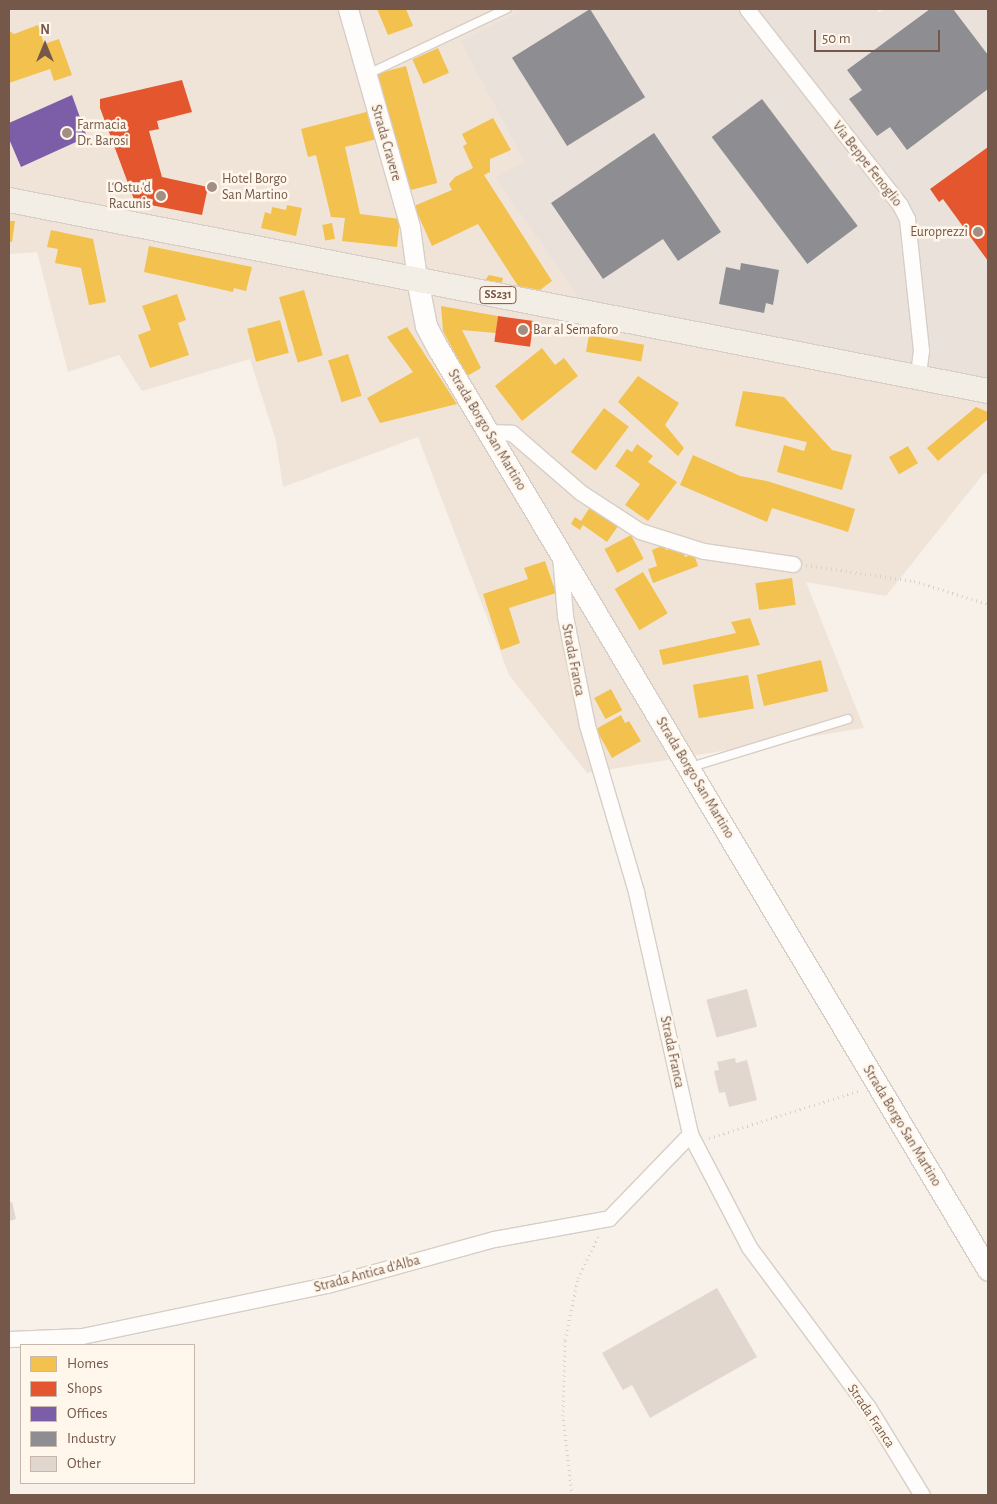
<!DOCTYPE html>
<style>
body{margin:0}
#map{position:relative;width:997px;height:1504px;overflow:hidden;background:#f7f1ea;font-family:"Alegreya Sans",sans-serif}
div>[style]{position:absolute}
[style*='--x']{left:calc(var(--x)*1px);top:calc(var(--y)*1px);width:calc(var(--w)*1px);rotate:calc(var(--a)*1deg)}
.residential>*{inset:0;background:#f0e4d8}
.industrial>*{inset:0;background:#eae1db}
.homes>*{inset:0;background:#f2c14e;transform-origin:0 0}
.shops>*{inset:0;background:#e4572e;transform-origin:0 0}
.offices>*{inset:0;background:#7b5ea7}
.industry>*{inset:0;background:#8d8d92;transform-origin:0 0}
.building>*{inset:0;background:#e1d7cf;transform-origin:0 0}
.path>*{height:3px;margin-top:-1.5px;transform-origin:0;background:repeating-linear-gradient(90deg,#d8d0cb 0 1px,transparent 0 5px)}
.roads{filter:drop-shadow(1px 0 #d6cec7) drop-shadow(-1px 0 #d6cec7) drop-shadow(0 1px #d6cec7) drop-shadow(0 -1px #d6cec7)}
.service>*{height:8px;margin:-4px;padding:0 4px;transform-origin:4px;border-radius:4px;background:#fefdfc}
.minor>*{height:15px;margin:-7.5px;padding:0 7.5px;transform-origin:7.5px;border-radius:7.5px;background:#fefdfc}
.tertiary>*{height:19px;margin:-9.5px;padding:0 9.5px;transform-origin:9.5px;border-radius:9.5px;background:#fefdfc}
.secondary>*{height:21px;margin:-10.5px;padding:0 10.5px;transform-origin:10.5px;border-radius:10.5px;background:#fefdfc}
.primary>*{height:24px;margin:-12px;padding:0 12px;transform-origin:12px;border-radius:12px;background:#f2ede5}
.dots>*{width:14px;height:14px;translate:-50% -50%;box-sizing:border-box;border:2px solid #fff7ec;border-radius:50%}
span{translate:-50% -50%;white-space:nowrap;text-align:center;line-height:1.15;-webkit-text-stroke:5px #fff7ec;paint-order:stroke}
.shield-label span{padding:1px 4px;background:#fff7ec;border:1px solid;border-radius:4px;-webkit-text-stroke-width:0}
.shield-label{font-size:12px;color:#75584a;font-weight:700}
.poi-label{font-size:14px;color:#75584a}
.left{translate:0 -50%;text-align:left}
.right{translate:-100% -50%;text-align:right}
.street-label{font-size:14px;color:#75584a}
.frame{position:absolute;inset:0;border:10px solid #75584a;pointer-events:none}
.legend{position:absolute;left:20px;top:1344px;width:175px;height:140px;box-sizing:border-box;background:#fff7ec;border:1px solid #c8b7ab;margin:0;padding:6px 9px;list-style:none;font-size:15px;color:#75584a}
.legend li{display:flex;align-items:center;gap:10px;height:25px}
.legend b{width:25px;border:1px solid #c8b7ab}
.north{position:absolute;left:20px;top:20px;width:50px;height:50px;-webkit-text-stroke:4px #fff7ec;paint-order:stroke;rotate:0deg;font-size:14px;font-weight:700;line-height:20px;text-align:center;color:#75584a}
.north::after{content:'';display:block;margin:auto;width:18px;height:22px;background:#75584a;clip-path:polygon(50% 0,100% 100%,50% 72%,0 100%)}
.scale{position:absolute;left:814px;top:30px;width:126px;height:22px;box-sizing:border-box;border:2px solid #75584a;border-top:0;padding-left:6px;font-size:15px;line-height:18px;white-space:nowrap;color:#75584a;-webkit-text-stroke:4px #fff7ec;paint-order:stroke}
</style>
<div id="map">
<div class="residential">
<div style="clip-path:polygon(9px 9px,525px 9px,460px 41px,524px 162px,497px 177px,580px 301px,988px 378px,988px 474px,984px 473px,886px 596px,806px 582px,864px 728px,587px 773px,509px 675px,418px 437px,283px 487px,276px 441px,250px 359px,142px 391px,119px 355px,68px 372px,37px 252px,9px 254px)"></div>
</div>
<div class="industrial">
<div style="clip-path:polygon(524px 9px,876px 9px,879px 12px,885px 9px,988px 9px,988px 378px,580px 301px,496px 177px,524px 162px,460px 41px)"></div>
</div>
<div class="homes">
<div style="clip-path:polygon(377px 9px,406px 9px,413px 26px,388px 35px)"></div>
<div style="clip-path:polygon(38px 25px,44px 44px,59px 39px,72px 75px,54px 81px,50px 69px,9px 83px,9px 31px,14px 34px)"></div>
<div style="left:438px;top:48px;width:27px;height:28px;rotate:66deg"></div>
<div style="left:406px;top:66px;width:121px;height:34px;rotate:75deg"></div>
<div style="clip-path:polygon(370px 111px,377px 139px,345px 147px,360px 214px,400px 219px,397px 247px,342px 241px,345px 218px,331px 217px,316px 155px,308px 157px,301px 129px)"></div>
<div style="clip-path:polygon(493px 118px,511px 150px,490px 159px,490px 172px,484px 175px,552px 281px,540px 290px,518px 286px,478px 224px,432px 246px,414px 206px,452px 190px,449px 184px,455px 177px,473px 168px,463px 146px,467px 144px,462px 134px)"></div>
<div style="clip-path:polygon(287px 205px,302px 208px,296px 236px,261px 228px,265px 212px,271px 214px,272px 207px,286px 210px)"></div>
<div style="clip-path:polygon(9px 221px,15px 221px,12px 242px,9px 242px)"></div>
<div style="left:332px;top:223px;width:16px;height:10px;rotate:79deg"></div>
<div style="clip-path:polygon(51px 230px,93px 239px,106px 302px,89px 305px,81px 268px,55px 263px,58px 249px,47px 247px)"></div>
<div style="clip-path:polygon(149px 246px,252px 267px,246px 291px,234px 288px,233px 292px,144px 272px)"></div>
<div style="clip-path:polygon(489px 275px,503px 278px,501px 286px,483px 283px)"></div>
<div style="left:304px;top:290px;width:68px;height:26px;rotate:74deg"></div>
<div style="clip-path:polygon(177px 294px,186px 320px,178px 323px,189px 355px,150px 368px,138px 335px,151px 330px,142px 306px)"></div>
<div style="clip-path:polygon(441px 306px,498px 316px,496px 333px,462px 330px,481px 368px,467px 376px,443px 331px)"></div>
<div style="left:280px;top:320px;width:34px;height:34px;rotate:75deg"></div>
<div style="clip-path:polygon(407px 327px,457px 404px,380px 423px,367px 398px,413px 372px,387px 337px)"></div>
<div style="left:589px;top:335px;width:56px;height:17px;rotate:10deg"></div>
<div style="clip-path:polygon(542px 348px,555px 365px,564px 358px,578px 376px,522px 421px,495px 386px)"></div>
<div style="left:348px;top:354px;width:44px;height:21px;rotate:72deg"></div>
<div style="clip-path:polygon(638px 376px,679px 403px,665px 425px,684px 448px,678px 456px,618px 402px)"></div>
<div style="clip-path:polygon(743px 391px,784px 397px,832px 450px,852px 455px,842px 490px,777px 472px,784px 445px,804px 451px,807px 442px,735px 426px)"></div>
<div style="clip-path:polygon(976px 407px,988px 412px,988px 419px,938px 461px,927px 448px)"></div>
<div style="left:604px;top:408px;width:31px;height:55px;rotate:37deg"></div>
<div style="clip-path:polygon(637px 444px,653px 456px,648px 462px,677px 482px,648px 521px,625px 505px,640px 484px,615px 466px,627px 449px,632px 452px)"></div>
<div style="left:908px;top:446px;width:20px;height:22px;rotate:60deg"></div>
<div style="clip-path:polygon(693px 455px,740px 476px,767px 481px,855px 509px,848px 532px,772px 508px,767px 522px,680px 485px)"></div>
<div style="clip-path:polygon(590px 507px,618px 526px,607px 542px,583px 525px,580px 530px,571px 524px,575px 517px,581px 521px)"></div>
<div style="left:631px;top:535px;width:27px;height:30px;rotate:62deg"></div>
<div style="clip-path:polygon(664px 545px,666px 550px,674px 547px,683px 550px,685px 557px,694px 554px,698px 566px,653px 583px,648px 569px,657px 566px,652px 550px)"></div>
<div style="clip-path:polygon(545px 561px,556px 593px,509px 608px,520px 643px,501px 650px,483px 594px,528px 579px,524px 568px)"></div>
<div style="left:643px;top:572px;width:48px;height:33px;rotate:59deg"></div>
<div style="left:792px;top:578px;width:27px;height:37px;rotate:82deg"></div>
<div style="clip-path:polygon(750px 618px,760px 645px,663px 665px,659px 650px,736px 633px,731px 622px)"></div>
<div style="left:821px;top:660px;width:32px;height:66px;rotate:77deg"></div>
<div style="left:748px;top:675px;width:34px;height:56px;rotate:80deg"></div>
<div style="left:611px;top:689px;width:24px;height:19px;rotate:62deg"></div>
<div style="clip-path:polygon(621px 715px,625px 723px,629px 721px,641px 741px,612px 758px,596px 729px)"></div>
</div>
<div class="shops">
<div style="clip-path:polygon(182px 80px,192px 112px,157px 121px,159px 129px,149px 131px,162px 177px,208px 187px,202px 215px,135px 202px,100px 108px,100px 99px)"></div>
<div style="clip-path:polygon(988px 147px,988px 261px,943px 199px,939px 202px,930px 189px)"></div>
<div style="left:498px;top:316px;width:36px;height:26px;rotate:8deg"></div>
</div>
<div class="offices">
<div style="clip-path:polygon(72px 95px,87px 137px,21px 167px,9px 139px,9px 123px)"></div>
</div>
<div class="industry">
<div style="left:590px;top:9px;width:104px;height:92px;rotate:58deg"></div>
<div style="clip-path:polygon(930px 9px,953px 9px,988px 55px,988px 89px,907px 150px,890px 127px,877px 136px,849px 99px,862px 90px,847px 70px)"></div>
<div style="left:762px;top:99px;width:159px;height:63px;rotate:53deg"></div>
<div style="clip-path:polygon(654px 133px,721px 232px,678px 261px,663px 239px,603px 279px,551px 203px)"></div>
<div style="clip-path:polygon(741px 263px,779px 270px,773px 305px,766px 303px,764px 313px,719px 304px,726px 267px,740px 270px)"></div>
</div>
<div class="building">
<div style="left:747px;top:989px;width:39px;height:42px;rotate:75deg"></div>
<div style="clip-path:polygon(735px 1058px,736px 1063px,747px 1060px,757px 1100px,729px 1107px,725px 1092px,719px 1093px,714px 1071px,719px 1070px,717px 1062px)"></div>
<div style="clip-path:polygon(9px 1202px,12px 1202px,16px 1219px,9px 1221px)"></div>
<div style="clip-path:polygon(717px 1288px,757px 1357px,650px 1418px,632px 1385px,623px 1390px,602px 1353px)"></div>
</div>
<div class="path">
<div style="--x:806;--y:565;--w:109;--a:8.4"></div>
<div style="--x:914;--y:581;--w:77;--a:17.3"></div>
<div style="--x:709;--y:1138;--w:159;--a:-17.5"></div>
<div style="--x:572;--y:1495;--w:80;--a:-96.5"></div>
<div style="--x:563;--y:1416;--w:76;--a:-88.5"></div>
<div style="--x:565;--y:1340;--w:63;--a:-78.2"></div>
<div style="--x:578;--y:1278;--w:48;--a:-64"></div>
</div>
<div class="roads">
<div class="service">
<div style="--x:368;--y:74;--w:153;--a:-25.2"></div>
<div style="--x:691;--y:767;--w:164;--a:-17"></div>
</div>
<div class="minor">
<div style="--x:747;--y:9;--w:249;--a:52"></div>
<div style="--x:900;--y:205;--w:16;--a:63"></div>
<div style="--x:907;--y:219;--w:132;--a:83.9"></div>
<div style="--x:921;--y:350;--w:26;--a:97"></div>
<div style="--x:488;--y:432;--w:24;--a:2"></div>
<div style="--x:512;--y:433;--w:90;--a:40.9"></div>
<div style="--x:580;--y:492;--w:72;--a:33"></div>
<div style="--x:640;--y:531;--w:67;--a:17.4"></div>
<div style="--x:704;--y:551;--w:90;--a:8.3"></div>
<div style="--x:560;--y:555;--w:61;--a:85.3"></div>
<div style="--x:565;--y:616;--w:111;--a:78.6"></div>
<div style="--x:587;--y:725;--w:174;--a:73.6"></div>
<div style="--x:636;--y:892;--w:248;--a:77.4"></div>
<div style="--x:690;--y:1134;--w:127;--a:62.4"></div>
<div style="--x:749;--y:1247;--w:199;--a:53.4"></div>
<div style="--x:868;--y:1407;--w:103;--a:58.5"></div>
<div style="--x:9;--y:1339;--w:73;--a:-2.4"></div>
<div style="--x:82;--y:1336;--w:250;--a:-11.8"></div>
<div style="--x:327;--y:1285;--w:173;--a:-15.4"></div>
<div style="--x:494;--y:1239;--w:117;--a:-10.3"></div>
<div style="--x:609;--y:1218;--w:117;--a:-46"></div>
</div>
<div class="tertiary">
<div style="--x:348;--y:9;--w:227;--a:74.1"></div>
<div style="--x:410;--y:227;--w:52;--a:82.3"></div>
</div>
<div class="secondary">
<div style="--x:417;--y:279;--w:48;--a:79.2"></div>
<div style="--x:426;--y:326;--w:27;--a:62"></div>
<div style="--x:439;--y:350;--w:1071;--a:59.17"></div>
</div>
<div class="primary">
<div style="--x:9;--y:200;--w:997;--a:11.04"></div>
</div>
</div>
<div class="dots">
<div style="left:67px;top:133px;background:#a28e82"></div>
<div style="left:212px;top:187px;background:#a28e82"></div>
<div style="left:161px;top:196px;background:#a28e82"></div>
<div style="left:978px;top:232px;background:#a28e82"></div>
<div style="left:523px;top:330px;background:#a28e82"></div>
</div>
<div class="shield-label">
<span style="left:498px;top:295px">SS231</span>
</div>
<div class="poi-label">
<span class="left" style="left:77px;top:133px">Farmacia<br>Dr. Barosi</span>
<span class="left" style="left:222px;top:187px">Hotel Borgo<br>San Martino</span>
<span class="right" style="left:151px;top:196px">L'Ostu 'd<br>Racunis</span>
<span class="right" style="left:968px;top:232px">Europrezzi</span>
<span class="left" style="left:533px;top:330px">Bar al Semaforo</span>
</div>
<div class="street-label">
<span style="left:386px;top:143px;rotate:74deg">Strada Cravere</span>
<span style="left:867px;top:164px;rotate:52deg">Via Beppe Fenoglio</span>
<span style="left:487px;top:430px;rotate:59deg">Strada Borgo San Martino</span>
<span style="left:573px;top:660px;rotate:79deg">Strada Franca</span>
<span style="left:695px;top:778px;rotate:59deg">Strada Borgo San Martino</span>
<span style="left:672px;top:1052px;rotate:78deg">Strada Franca</span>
<span style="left:902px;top:1126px;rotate:59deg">Strada Borgo San Martino</span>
<span style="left:367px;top:1274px;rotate:-15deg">Strada Antica d'Alba</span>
<span style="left:871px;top:1416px;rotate:56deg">Strada Franca</span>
</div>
<div class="frame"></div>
<ul class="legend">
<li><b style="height:14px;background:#f2c14e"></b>Homes</li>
<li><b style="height:14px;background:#e4572e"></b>Shops</li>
<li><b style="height:14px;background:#7b5ea7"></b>Offices</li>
<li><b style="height:14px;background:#8d8d92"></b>Industry</li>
<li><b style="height:14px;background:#e1d7cf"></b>Other</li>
</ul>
<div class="north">N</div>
<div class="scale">50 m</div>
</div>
